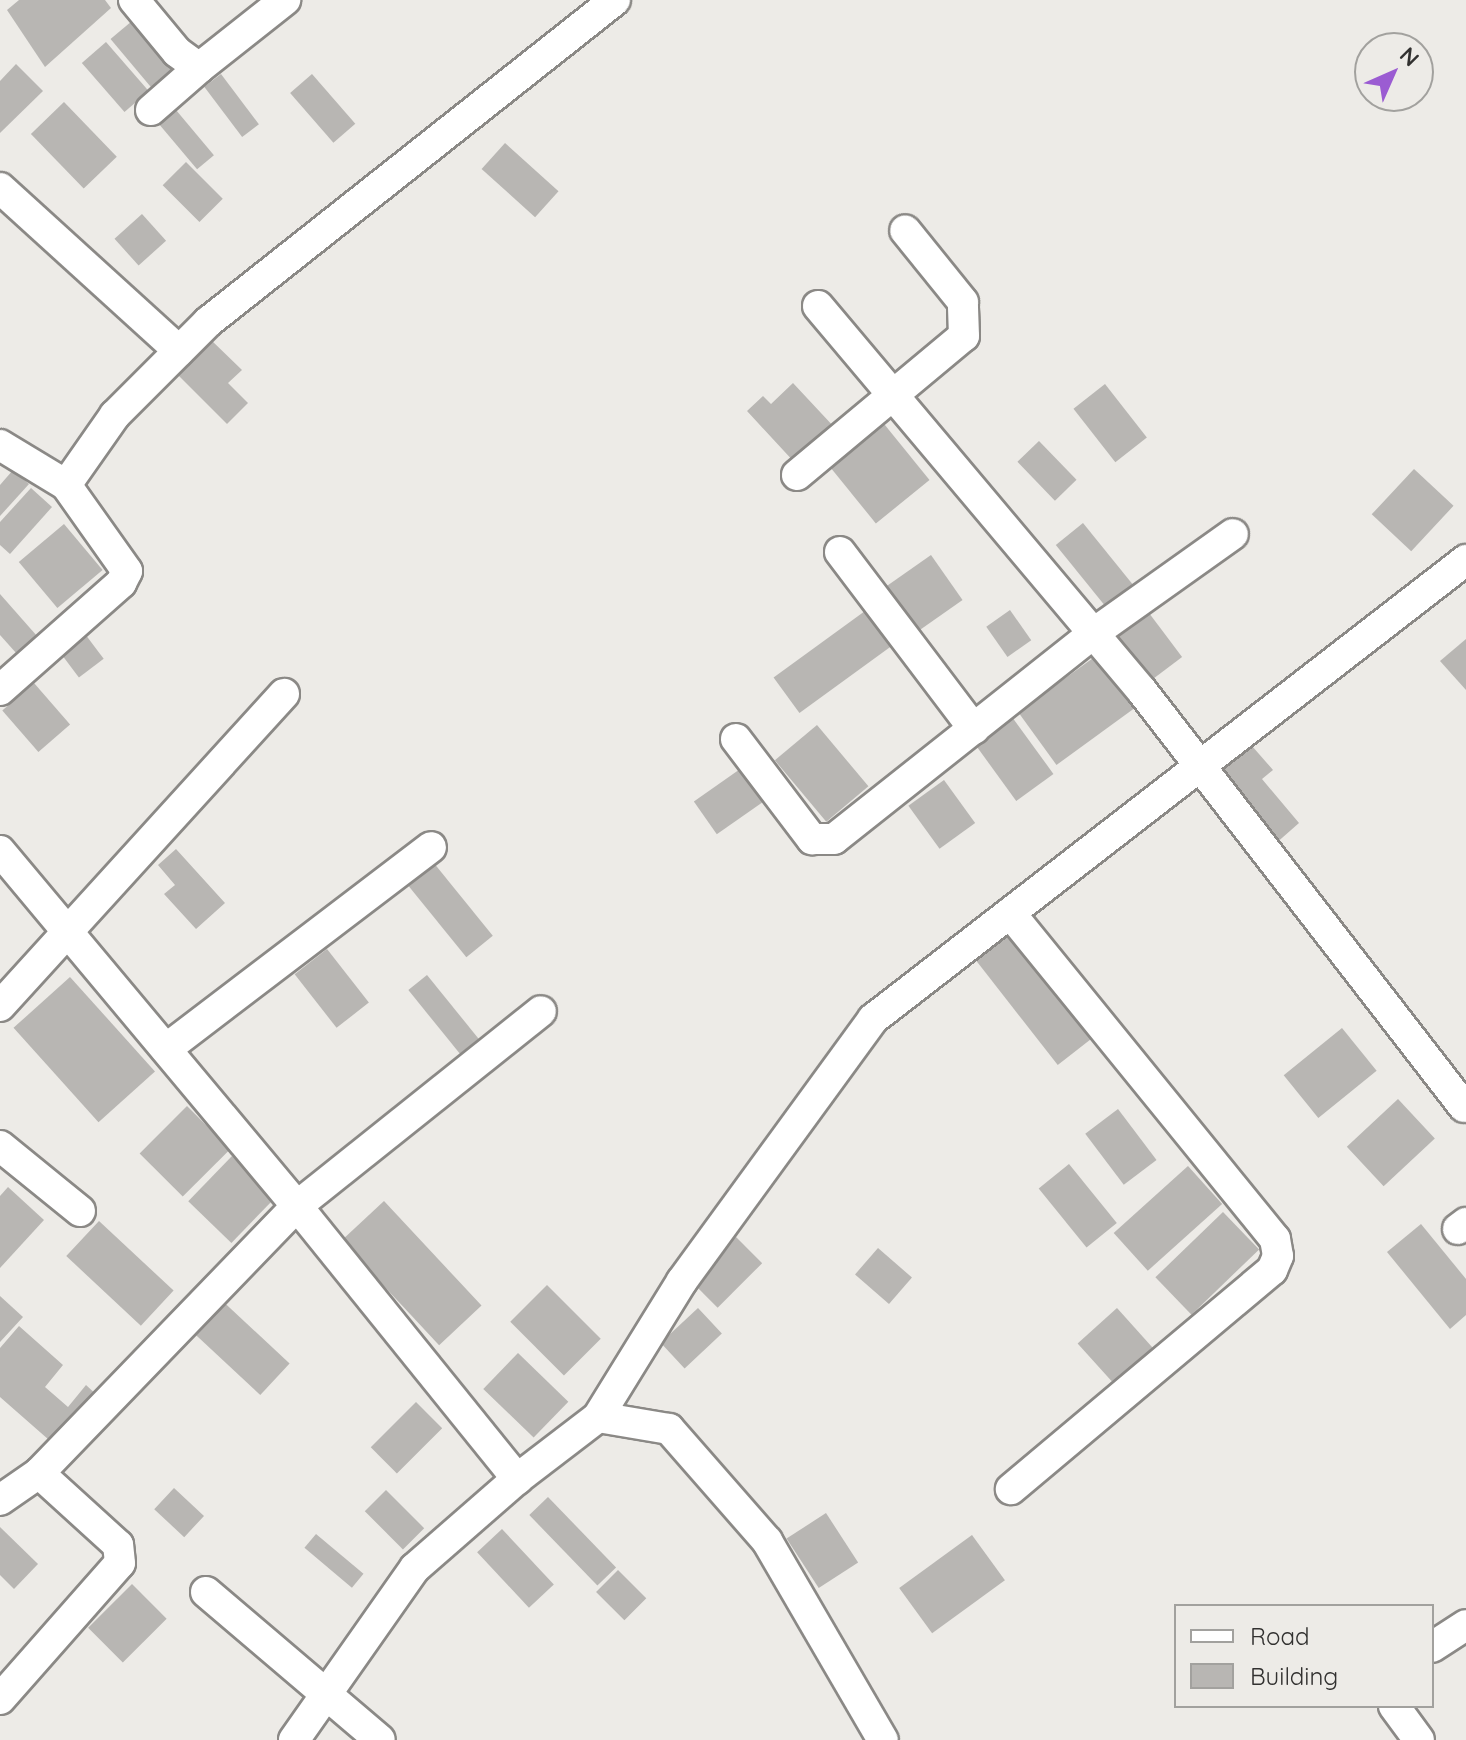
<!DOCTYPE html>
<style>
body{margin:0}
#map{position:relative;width:1466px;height:1740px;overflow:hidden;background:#edebe7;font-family:Quicksand,sans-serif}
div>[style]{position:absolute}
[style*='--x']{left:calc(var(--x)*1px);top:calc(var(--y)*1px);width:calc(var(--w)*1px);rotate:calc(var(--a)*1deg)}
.building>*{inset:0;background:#b8b6b3;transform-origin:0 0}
.roads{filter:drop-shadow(2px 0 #8b8986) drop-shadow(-2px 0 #8b8986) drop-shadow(0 2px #8b8986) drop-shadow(0 -2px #8b8986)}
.minor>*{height:30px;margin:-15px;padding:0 15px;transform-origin:15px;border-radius:15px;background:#fff}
span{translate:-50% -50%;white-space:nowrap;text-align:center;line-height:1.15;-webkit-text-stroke:6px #edebe7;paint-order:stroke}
.legend{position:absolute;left:1174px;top:1604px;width:260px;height:104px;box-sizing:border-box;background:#edebe7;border:2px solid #a2a19e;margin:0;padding:10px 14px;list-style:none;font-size:24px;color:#323130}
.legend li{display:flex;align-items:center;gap:16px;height:40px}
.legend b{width:40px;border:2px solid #a2a19e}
.north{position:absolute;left:1354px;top:32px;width:80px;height:80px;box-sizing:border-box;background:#edebe7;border:2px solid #a2a19e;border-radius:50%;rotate:45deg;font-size:22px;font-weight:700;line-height:32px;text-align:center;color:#323130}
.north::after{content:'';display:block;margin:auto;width:28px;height:36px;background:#9b5cd2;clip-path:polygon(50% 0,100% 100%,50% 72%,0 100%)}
</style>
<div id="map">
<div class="building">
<div style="clip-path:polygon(19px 0,105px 0,111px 8px,45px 67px,7px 10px)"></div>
<div style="left:132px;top:21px;width:64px;height:28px;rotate:50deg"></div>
<div style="left:106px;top:42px;width:65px;height:32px;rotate:49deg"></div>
<div style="clip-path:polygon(16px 64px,43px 91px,0 133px,0 81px)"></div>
<div style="left:221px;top:74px;width:63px;height:21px;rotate:53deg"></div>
<div style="left:312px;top:74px;width:66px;height:29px;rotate:49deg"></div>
<div style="left:64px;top:102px;width:76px;height:46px;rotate:46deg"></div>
<div style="left:176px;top:110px;width:59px;height:22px;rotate:50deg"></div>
<div style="left:505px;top:143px;width:72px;height:35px;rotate:42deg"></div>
<div style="left:186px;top:162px;width:52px;height:33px;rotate:45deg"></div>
<div style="left:142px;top:214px;width:36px;height:37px;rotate:48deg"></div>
<div style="clip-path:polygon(209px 338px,242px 370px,228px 383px,248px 403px,227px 424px,175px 372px)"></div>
<div style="clip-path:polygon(793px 383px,835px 428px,796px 464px,747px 411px,763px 396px,771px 404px)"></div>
<div style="left:1105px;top:384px;width:68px;height:40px;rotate:52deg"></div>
<div style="left:876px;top:414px;width:85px;height:69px;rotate:51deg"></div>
<div style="left:1039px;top:441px;width:54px;height:30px;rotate:46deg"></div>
<div style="left:1414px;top:469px;width:54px;height:62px;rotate:43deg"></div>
<div style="clip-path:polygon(13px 470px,29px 484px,0 516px,0 485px)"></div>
<div style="clip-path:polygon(31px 488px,52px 507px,10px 554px,0 545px,0 522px)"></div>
<div style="left:1083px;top:523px;width:82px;height:35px;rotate:51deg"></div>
<div style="left:64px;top:524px;width:60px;height:59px;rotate:50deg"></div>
<div style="left:931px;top:555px;width:55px;height:67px;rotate:55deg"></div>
<div style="clip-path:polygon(0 594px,37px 636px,17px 654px,0 635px)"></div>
<div style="left:1146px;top:609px;width:60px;height:49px;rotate:53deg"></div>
<div style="left:1010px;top:610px;width:37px;height:29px;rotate:55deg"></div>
<div style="left:865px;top:611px;width:44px;height:113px;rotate:54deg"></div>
<div style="left:79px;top:626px;width:41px;height:31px;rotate:53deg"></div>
<div style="clip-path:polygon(1466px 639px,1466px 690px,1440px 661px)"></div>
<div style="left:1100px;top:653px;width:65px;height:101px;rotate:54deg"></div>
<div style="left:34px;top:683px;width:55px;height:42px;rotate:49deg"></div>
<div style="left:1007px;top:710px;width:79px;height:46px;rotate:54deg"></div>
<div style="left:817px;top:725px;width:80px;height:55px;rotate:50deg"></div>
<div style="clip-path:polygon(1245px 738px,1273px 770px,1262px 779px,1299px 823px,1274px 845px,1208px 769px)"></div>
<div style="left:743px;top:767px;width:40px;height:60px;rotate:55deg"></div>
<div style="left:944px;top:780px;width:53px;height:44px;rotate:54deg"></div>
<div style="clip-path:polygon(176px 849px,225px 903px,196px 929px,164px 894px,175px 885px,158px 865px)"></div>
<div style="left:433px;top:862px;width:95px;height:34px;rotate:51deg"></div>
<div style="left:1010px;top:926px;width:139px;height:48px;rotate:52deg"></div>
<div style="left:327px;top:949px;width:68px;height:41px;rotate:52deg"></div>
<div style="left:427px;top:975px;width:82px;height:24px;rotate:51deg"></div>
<div style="left:70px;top:977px;width:127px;height:76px;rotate:48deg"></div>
<div style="left:1342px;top:1028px;width:55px;height:75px;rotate:51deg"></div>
<div style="left:1398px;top:1099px;width:54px;height:70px;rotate:47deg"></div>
<div style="left:187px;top:1106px;width:61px;height:67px;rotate:45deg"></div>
<div style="left:1118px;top:1109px;width:64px;height:41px;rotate:53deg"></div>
<div style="left:232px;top:1156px;width:60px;height:63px;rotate:44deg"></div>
<div style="left:1069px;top:1164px;width:76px;height:39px;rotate:51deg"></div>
<div style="left:1188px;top:1166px;width:51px;height:100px;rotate:48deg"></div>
<div style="clip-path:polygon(8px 1187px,44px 1220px,0 1268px,0 1196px)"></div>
<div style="left:384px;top:1201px;width:143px;height:58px;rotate:47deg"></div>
<div style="left:1223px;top:1212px;width:52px;height:94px;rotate:46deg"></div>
<div style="left:99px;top:1221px;width:102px;height:48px;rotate:43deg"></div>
<div style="clip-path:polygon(1421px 1224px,1466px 1279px,1466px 1315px,1450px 1329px,1387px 1252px)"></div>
<div style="left:736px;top:1237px;width:37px;height:63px;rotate:45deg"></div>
<div style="left:878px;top:1248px;width:45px;height:35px;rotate:41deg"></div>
<div style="left:547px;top:1285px;width:76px;height:52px;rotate:45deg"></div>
<div style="left:215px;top:1294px;width:102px;height:43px;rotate:43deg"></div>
<div style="clip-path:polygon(0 1296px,23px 1317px,0 1342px)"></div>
<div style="left:698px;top:1308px;width:35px;height:51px;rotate:47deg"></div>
<div style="left:1117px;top:1308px;width:54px;height:53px;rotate:48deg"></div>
<div style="clip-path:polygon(19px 1326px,63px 1365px,45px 1387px,68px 1407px,86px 1385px,100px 1398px,57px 1447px,0 1397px,0 1348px)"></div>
<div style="left:518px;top:1353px;width:70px;height:50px;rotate:44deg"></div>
<div style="left:416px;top:1402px;width:37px;height:64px;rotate:45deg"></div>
<div style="left:174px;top:1488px;width:41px;height:29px;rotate:43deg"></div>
<div style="left:386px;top:1490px;width:54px;height:30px;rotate:45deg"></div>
<div style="left:548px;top:1497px;width:98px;height:26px;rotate:46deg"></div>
<div style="left:826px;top:1513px;width:59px;height:47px;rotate:57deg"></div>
<div style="clip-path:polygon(0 1527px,38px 1564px,14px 1589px,0 1575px)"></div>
<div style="left:502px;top:1529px;width:76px;height:34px;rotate:47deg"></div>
<div style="left:316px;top:1534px;width:62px;height:18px;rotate:40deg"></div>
<div style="left:972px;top:1535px;width:56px;height:90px;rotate:54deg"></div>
<div style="left:618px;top:1570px;width:40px;height:31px;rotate:45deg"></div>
<div style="left:132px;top:1584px;width:49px;height:62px;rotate:45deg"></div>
</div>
<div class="roads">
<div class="minor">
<div style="--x:134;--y:0;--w:67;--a:50.4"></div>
<div style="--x:177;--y:52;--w:27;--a:36"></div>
<div style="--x:199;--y:68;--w:110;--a:-38.3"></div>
<div style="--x:151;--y:110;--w:64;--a:-41.2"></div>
<div style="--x:0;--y:188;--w:242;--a:42.3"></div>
<div style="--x:818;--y:306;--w:503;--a:49.92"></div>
<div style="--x:1142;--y:691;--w:526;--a:52.26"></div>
<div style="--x:0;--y:445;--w:77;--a:31.2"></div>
<div style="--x:797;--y:475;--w:217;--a:-39.8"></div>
<div style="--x:964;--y:336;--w:34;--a:-92"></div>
<div style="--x:963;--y:302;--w:92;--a:-128.9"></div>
<div style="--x:840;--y:552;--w:222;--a:52.9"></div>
<div style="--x:0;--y:690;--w:162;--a:-41.5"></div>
<div style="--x:121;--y:583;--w:13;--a:-63"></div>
<div style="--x:127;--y:571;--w:105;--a:-125.3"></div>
<div style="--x:66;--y:485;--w:85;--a:-55"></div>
<div style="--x:115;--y:415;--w:132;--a:-45"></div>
<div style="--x:208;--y:322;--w:519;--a:-38.35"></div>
<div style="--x:736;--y:739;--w:126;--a:52.8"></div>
<div style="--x:812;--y:839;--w:22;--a:0"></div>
<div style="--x:834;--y:839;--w:328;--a:-38.4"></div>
<div style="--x:1091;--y:635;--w:174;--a:-35.4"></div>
<div style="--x:0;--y:851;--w:463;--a:50.1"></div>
<div style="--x:297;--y:1206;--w:351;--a:51.1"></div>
<div style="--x:517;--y:1479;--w:102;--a:-37.4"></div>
<div style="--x:598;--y:1417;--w:160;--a:-58.3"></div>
<div style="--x:682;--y:1281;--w:324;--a:-53.9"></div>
<div style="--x:873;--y:1019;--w:750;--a:-37.74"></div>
<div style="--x:1010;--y:913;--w:420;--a:50.9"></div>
<div style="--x:1275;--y:1239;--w:17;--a:80"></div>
<div style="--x:1278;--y:1256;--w:15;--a:113"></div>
<div style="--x:1272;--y:1270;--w:341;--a:140"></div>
<div style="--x:0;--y:1006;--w:422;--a:-47.7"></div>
<div style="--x:166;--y:1049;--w:333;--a:-37.3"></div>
<div style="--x:0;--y:1146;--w:103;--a:39.1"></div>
<div style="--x:1458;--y:1229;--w:10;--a:-37"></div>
<div style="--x:598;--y:1417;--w:72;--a:9.6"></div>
<div style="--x:669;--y:1429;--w:149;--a:48.8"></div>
<div style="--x:767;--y:1541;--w:230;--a:59.8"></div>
<div style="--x:0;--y:1500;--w:47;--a:-34.7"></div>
<div style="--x:39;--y:1473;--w:371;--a:-46"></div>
<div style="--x:297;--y:1206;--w:312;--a:-38.6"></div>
<div style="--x:206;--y:1592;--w:228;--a:40.4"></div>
<div style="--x:1432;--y:1647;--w:40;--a:-32.9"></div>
<div style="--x:0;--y:1699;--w:181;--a:-48.6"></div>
<div style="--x:120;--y:1563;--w:18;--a:-96"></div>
<div style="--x:118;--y:1545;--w:107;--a:-137.7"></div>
<div style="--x:1394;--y:1706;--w:42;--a:53.7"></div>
<div style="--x:294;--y:1740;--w:210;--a:-54.9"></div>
<div style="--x:415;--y:1568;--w:135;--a:-41.1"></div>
</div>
</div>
<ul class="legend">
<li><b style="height:10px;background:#fff"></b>Road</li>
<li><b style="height:22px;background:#b8b6b3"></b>Building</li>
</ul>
<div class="north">N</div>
</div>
